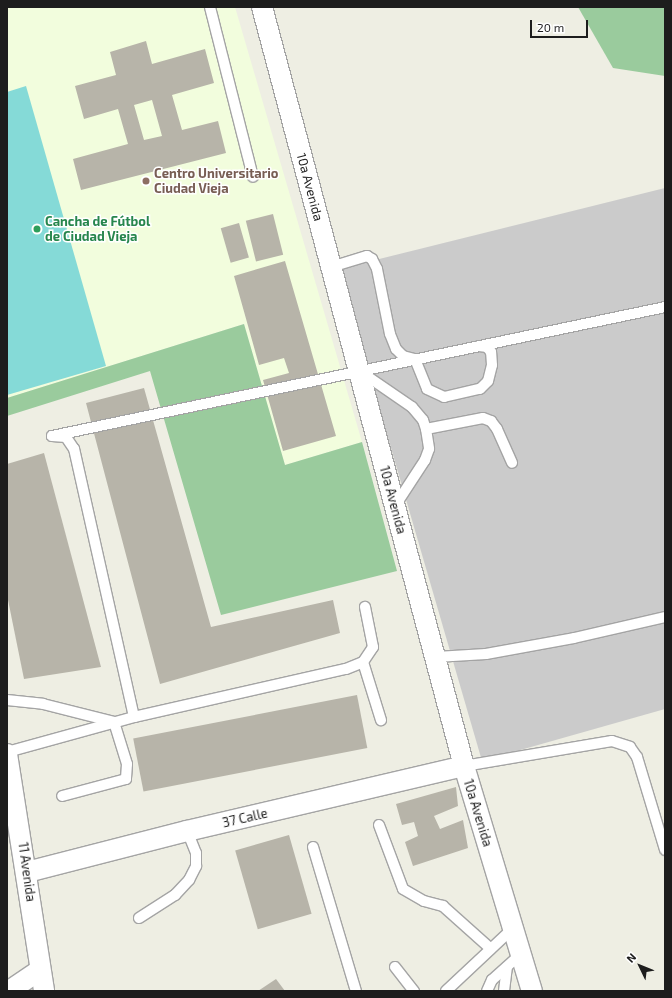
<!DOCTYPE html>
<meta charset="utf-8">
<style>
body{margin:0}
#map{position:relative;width:672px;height:998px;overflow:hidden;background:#eeeee3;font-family:"Exo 2",sans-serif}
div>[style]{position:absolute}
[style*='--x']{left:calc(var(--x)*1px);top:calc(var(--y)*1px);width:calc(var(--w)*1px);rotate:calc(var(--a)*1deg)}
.education>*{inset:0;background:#f2fddd}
.religious>*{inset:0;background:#cbcbcb}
.forest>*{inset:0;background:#9acb9d}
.pitch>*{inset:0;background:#85dad7}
.building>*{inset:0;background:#b7b4a9;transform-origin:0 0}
.roads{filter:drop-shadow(1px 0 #a4a4a4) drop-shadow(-1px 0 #a4a4a4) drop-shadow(0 1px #a4a4a4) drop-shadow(0 -1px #a4a4a4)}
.service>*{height:10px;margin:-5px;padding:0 5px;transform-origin:5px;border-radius:5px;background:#fff}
.minor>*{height:20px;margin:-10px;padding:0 10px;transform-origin:10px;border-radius:10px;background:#fff}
.dots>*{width:11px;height:11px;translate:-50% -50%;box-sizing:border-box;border:2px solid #fff;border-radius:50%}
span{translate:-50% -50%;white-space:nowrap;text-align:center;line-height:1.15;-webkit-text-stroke:3px #fff;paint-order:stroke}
.education-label{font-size:13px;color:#785e54;font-weight:700}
.left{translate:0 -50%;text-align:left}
.street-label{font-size:13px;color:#1d1d1d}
.leisure-label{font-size:13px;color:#27864d;font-weight:700}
.frame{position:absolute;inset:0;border:8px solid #1d1d1d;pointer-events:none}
.north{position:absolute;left:620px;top:946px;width:40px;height:40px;-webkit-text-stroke:3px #fff;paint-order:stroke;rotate:313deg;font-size:11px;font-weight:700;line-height:16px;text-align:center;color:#1d1d1d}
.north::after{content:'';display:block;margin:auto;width:14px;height:18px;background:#1d1d1d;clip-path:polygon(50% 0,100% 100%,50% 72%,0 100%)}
.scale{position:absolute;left:530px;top:20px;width:58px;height:18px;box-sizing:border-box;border:2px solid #1d1d1d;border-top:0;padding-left:5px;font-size:12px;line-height:14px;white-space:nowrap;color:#1d1d1d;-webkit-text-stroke:3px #fff;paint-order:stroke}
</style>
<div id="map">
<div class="education">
<div style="clip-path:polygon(7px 7px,235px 7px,362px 442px,285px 465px,244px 324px,7px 398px)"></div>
</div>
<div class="religious">
<div style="clip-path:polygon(665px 188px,665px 709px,482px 761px,339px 269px)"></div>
</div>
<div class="forest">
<div style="clip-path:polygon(578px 7px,665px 7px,665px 76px,613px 68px)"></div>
<div style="clip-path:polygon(244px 324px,285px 465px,362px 442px,397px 571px,221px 615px,150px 371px,7px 416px,7px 398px)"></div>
</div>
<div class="pitch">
<div style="clip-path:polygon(26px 86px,106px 366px,7px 395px,7px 92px)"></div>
</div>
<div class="building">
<div style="clip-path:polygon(evenodd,146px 41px,152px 64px,205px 49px,214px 83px,172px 95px,182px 130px,218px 121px,226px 153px,81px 190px,73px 159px,128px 144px,118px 109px,84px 119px,75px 86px,116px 75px,110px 52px,146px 41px,152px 100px,162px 136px,144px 140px,134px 105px,152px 100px)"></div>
<div style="left:273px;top:214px;width:42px;height:28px;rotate:76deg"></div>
<div style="left:239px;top:223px;width:36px;height:19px;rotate:74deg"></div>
<div style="clip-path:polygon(285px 261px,336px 436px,283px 451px,263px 380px,289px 373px,284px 358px,259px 365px,234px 276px)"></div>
<div style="clip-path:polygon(144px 388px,211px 627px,333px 600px,340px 633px,160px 684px,86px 403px)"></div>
<div style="clip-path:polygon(44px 453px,101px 667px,24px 679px,7px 595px,7px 464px)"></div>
<div style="left:357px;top:695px;width:54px;height:228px;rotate:79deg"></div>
<div style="clip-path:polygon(456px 787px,458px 806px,434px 816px,440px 829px,463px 820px,468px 848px,413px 866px,405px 842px,418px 836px,414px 822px,402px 825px,396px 804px)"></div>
<div style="left:289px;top:835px;width:82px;height:56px;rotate:74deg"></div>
<div style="clip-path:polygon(276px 979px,285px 991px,258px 991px)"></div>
</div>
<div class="roads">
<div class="service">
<div style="--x:210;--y:7;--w:175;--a:75.8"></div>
<div style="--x:331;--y:267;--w:38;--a:-17"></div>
<div style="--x:367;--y:256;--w:6;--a:31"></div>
<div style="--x:372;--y:259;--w:11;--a:63"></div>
<div style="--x:377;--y:269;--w:66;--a:78.7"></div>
<div style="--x:390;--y:334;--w:16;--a:68"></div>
<div style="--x:396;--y:349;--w:10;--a:45"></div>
<div style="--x:403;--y:356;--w:11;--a:15"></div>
<div style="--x:415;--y:359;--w:32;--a:68"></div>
<div style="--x:427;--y:389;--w:19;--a:25"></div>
<div style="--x:444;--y:397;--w:37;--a:-13"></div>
<div style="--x:480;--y:389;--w:11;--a:-45"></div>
<div style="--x:488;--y:381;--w:16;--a:-76"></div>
<div style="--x:492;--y:365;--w:13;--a:-94"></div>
<div style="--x:491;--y:352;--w:6;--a:-129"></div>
<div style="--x:487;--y:347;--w:8;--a:-173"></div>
<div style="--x:361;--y:372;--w:62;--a:34.5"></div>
<div style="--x:412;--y:407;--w:17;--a:50"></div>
<div style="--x:423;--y:420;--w:9;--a:72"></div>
<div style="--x:426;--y:429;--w:20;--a:81"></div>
<div style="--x:429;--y:449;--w:12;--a:110"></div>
<div style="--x:425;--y:460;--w:55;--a:123.1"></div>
<div style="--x:426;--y:429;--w:58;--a:-10.9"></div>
<div style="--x:483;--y:418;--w:9;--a:21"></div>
<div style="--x:491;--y:421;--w:10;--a:53"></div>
<div style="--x:497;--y:429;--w:37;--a:66"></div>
<div style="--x:436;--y:657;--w:50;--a:-3.4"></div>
<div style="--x:486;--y:654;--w:89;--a:-10.3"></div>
<div style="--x:574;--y:638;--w:93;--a:-13"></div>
<div style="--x:363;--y:662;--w:61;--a:72.8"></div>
<div style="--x:7;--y:700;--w:36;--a:6"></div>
<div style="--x:43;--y:704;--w:73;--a:14.2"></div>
<div style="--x:114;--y:722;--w:44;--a:72.8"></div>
<div style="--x:127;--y:764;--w:15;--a:94"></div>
<div style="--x:126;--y:779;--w:66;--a:165.1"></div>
<div style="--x:134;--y:717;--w:275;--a:-102.6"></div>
<div style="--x:74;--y:449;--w:14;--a:-124"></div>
<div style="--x:66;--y:437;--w:14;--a:-176"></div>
<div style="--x:52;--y:436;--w:626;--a:-11.88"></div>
<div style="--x:7;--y:752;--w:132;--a:-15.4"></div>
<div style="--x:134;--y:717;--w:217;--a:-12.8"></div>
<div style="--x:346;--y:669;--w:18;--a:-22"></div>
<div style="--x:363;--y:662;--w:18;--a:-56"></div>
<div style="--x:373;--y:647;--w:41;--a:-101.3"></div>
<div style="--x:464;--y:766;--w:150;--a:-9.6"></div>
<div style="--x:612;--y:741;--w:19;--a:18"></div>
<div style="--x:630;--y:747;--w:12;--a:55"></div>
<div style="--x:637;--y:757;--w:97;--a:73.2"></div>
<div style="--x:379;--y:825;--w:68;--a:69.4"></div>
<div style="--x:403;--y:889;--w:24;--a:30"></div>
<div style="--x:424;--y:901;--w:20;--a:15"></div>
<div style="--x:443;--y:906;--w:64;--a:41.9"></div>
<div style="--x:313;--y:847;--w:150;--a:73.4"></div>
<div style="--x:139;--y:918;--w:43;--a:-32.6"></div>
<div style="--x:175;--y:895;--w:21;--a:-47"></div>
<div style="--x:189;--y:880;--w:16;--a:-63"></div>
<div style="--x:196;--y:866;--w:13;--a:-90"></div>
<div style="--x:196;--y:853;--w:24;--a:-112"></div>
<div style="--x:395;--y:967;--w:31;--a:52"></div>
<div style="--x:446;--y:991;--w:92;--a:-43.2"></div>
<div style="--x:487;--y:991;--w:12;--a:-66"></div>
<div style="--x:492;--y:980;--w:39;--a:-42"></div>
<div style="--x:504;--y:991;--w:24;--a:-83"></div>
</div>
<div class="minor">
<div style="--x:262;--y:7;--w:785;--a:75.1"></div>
<div style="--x:464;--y:766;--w:235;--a:73.2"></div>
<div style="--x:7;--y:754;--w:240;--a:81.1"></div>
<div style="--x:27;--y:872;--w:165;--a:-14.4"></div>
<div style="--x:187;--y:831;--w:285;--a:-13.2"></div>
<div style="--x:9;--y:991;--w:37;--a:-34"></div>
</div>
</div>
<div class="dots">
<div style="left:146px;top:181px;background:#8d6e63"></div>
<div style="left:37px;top:229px;background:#2e9e5b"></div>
</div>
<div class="education-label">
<span class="left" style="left:154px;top:181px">Centro Universitario<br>Ciudad Vieja</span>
</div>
<div class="street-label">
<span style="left:310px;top:187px;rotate:75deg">10a Avenida</span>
<span style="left:393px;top:500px;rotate:75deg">10a Avenida</span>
<span style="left:478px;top:813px;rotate:73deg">10a Avenida</span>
<span style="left:245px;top:818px;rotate:-13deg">37 Calle</span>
<span style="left:27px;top:872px;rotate:82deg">11 Avenida</span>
</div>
<div class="leisure-label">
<span class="left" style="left:45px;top:229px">Cancha de Fútbol<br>de Ciudad Vieja</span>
</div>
<div class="frame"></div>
<div class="north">N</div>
<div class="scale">20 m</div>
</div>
